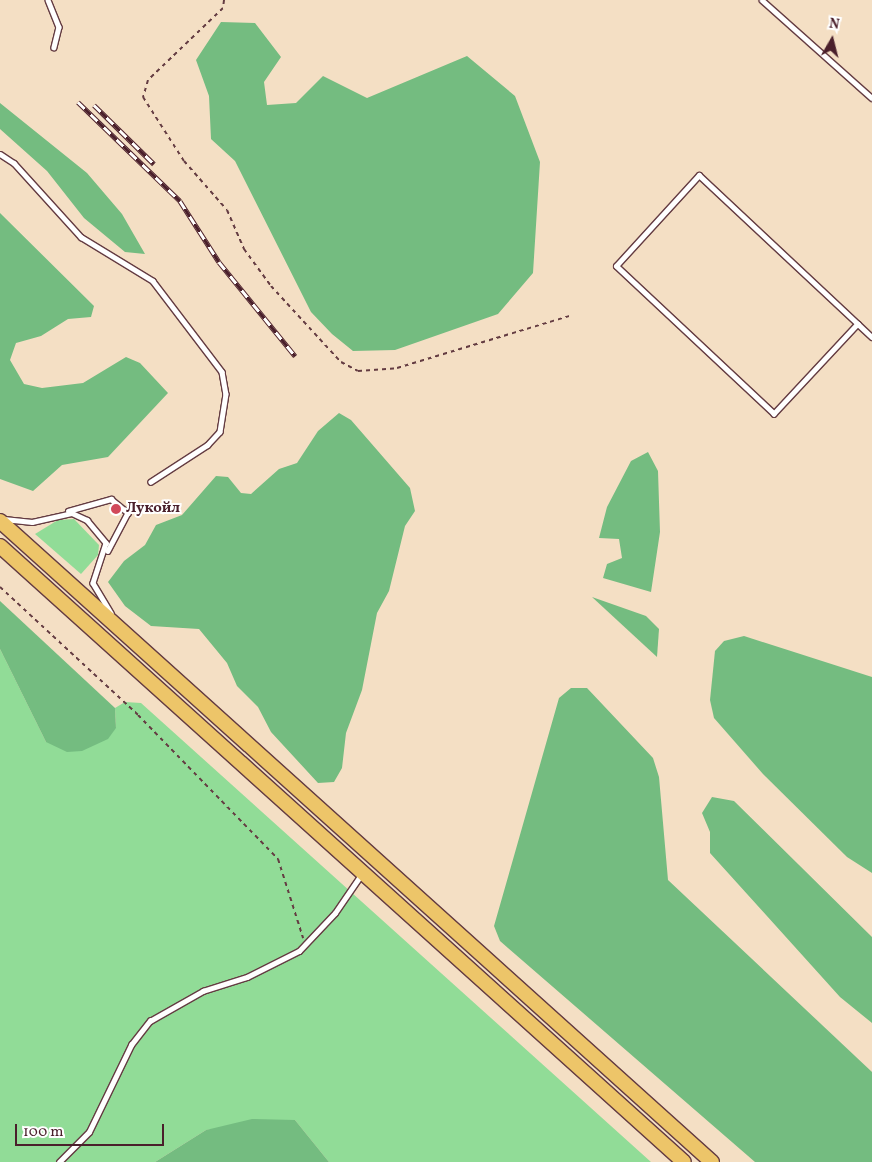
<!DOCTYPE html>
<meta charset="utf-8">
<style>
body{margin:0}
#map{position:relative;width:872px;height:1162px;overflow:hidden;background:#f4dfc4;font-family:Vollkorn,serif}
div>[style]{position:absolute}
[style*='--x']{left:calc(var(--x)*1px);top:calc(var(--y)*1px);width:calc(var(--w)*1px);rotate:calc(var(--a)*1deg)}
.green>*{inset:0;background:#91dc97}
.forest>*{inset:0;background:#74bc80}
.path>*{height:2px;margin-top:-1px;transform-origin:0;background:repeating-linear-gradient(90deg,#643c42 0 4px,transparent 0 8px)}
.roads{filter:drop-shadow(1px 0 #643c42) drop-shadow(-1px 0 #643c42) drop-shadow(0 1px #643c42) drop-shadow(0 -1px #643c42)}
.service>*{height:4.5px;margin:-2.25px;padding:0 2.25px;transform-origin:2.25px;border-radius:2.25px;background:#fff}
.trunk>*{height:14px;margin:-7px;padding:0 7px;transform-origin:7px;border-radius:7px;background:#edc569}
.rail>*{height:5px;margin-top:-2.5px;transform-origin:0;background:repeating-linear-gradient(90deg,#fff 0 9px,#4a1f2b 0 18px);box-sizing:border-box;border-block:1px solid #4a1f2b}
.dots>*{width:14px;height:14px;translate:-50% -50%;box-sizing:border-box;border:2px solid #fff;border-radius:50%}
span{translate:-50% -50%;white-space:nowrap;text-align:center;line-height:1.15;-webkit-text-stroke:4px #fff;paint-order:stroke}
.poi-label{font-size:15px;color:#4a1f2b;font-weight:700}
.left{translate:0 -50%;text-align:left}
.north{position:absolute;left:807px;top:15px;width:50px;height:50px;-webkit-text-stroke:4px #fff;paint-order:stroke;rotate:8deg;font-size:14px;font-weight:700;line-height:20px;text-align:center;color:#4a1f2b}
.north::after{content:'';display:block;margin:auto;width:18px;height:22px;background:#4a1f2b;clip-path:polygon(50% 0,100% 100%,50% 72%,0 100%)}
.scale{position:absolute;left:15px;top:1124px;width:149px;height:22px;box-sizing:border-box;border:2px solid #4a1f2b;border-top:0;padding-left:6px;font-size:15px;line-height:18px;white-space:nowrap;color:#4a1f2b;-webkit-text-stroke:4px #fff;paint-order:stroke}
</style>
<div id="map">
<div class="green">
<div style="clip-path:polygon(74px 519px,99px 545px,98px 555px,81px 574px,35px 534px,58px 520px)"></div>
<div style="clip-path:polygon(0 649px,46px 742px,116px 728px,115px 708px,125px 702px,141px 703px,651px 1162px,329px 1162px,295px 1120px,206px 1130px,155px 1162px,0 1162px)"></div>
</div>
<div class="forest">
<div style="clip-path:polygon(221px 22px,255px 23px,281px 57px,264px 82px,267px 105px,296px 103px,323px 76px,367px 98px,467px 56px,515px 96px,540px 162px,533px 273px,498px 314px,395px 350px,353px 351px,332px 334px,311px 312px,235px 161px,211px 139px,209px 96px,196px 60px)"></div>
<div style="clip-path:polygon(0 103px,87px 173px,122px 214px,145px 254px,125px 252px,84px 218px,47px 171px,0 129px)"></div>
<div style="clip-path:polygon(0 213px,94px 306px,91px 317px,68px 319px,41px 336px,16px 343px,10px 360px,24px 384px,42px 388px,83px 383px,126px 357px,140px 363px,168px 393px,108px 457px,62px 465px,33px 491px,0 479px)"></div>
<div style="clip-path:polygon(339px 413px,351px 420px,410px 488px,415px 511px,405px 526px,389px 591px,377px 613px,362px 690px,346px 733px,342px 768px,334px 782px,318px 783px,271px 732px,258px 707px,237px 686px,227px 663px,199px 629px,151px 626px,125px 606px,108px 582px,124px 561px,145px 545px,156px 525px,182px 515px,216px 476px,228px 477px,241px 493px,251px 494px,279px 469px,297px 463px,318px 431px)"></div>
<div style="clip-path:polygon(648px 452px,658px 471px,660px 532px,651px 592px,603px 578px,607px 564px,622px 558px,619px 539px,599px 538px,607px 507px,631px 461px)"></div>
<div style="clip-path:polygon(592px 597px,646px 616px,659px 629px,657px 657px)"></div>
<div style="clip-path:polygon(0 601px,115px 708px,116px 728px,108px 739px,82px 751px,67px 752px,46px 742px,0 649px)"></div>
<div style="clip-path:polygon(744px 636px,872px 677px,872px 873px,847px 857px,763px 774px,714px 718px,710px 700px,715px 651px,724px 641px)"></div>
<div style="clip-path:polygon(571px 688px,587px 688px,653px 758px,659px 777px,668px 880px,872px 1072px,872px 1162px,755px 1162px,500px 941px,494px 926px,559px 698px)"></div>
<div style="clip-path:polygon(712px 797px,734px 801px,872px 937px,872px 1023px,840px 997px,710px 853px,710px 832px,702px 813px)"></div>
<div style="clip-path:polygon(252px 1119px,295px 1120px,329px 1162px,155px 1162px,206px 1130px)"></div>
</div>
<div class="path">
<div style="--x:224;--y:0;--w:8;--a:97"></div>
<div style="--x:223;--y:8;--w:104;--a:136.2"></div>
<div style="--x:148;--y:80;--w:18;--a:106"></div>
<div style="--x:143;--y:97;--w:76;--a:57.4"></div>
<div style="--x:184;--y:161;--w:65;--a:48.7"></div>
<div style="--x:227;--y:210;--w:43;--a:66.4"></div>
<div style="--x:244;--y:249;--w:46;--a:53.9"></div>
<div style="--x:271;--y:286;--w:103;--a:47.4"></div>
<div style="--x:341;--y:362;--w:19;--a:28"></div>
<div style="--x:358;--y:371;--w:39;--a:-4"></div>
<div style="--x:397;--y:368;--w:183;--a:-16.8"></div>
<div style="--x:0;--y:587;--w:188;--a:42.8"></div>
<div style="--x:138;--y:715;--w:201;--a:45.8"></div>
<div style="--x:278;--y:859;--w:83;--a:72.4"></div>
</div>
<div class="roads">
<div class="service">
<div style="--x:48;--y:0;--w:29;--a:68"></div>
<div style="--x:59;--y:27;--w:21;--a:104"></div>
<div style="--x:762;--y:0;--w:147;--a:41.7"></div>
<div style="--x:0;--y:154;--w:17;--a:33"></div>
<div style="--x:14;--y:163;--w:100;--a:47.8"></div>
<div style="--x:81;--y:237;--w:84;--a:31.4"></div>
<div style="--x:153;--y:281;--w:114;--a:52.8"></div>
<div style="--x:222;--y:372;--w:22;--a:80"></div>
<div style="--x:226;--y:394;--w:38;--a:99"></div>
<div style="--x:220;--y:432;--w:18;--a:133"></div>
<div style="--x:208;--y:445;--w:68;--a:147"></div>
<div style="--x:858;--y:324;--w:123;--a:133"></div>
<div style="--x:774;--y:414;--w:216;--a:-136.9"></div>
<div style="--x:616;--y:266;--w:123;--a:-47.6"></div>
<div style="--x:699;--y:175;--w:218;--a:43.1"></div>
<div style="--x:858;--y:324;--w:19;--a:43"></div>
<div style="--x:68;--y:511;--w:45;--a:-15.6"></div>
<div style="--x:111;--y:499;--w:22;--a:39"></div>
<div style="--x:128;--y:513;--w:43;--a:117.8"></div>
<div style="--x:4;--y:519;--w:28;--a:6"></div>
<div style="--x:32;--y:522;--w:41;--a:-12.7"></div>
<div style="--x:72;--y:513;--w:17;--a:25"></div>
<div style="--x:87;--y:520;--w:30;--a:50"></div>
<div style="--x:106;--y:543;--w:42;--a:108"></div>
<div style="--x:93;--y:583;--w:35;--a:59"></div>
<div style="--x:59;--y:1162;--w:42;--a:-45"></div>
<div style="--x:89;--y:1132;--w:97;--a:-64.2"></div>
<div style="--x:131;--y:1045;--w:31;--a:-52"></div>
<div style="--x:150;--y:1021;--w:61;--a:-29.5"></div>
<div style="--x:203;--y:991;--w:46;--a:-17.7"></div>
<div style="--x:247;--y:977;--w:58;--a:-26.6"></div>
<div style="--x:299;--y:951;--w:52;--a:-46.5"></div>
<div style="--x:335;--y:913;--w:46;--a:-55.6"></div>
</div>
<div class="trunk">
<div style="--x:0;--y:521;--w:958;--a:42"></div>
<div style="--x:0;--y:546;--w:920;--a:42.01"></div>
</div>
</div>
<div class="rail">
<div style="--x:78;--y:102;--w:142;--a:44.1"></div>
<div style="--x:180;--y:201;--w:72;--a:57.4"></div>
<div style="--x:219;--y:262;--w:121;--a:51"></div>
<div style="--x:94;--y:105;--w:84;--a:44.5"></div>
</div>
<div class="dots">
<div style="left:116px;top:509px;background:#d1495b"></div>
</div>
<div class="poi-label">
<span class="left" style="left:126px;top:509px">Лукойл</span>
</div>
<div class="north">N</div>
<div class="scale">100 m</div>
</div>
